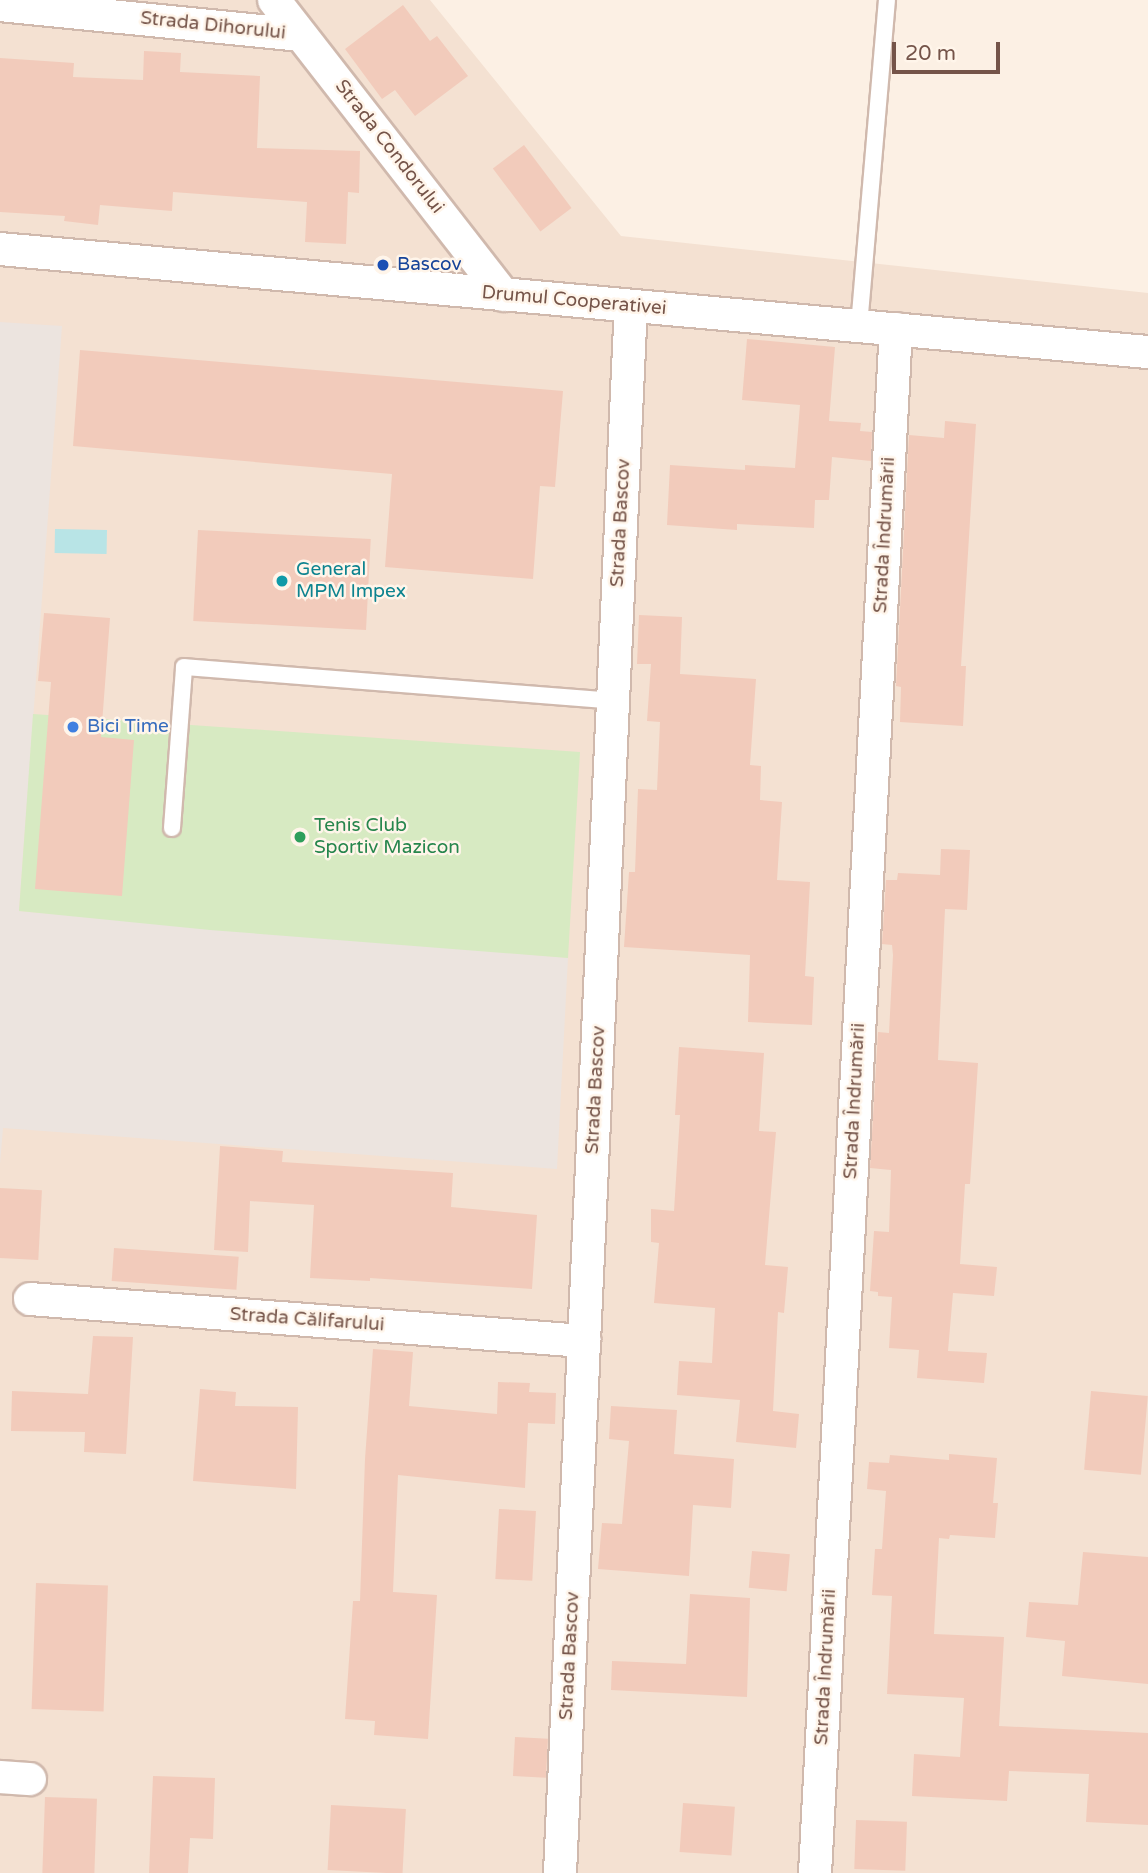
<!DOCTYPE html>
<meta charset="utf-8">
<style>
body{margin:0}
#map{position:relative;width:1148px;height:1873px;overflow:hidden;background:#fcf0e4;font-family:"Varela Round",sans-serif}
div>[style]{position:absolute}
[style*='--x']{left:calc(var(--x)*1px);top:calc(var(--y)*1px);width:calc(var(--w)*1px);rotate:calc(var(--a)*1deg)}
.residential>*{inset:0;background:#f4e1d2}
.industrial>*{inset:0;background:#ece4df}
.green>*{inset:0;background:#d7eac2}
.water>*{inset:0;background:#b8e4e6;transform-origin:0 0}
.building>*{inset:0;background:#f2cbbb;transform-origin:0 0}
.roads{filter:drop-shadow(2px 0 #d0b9ad) drop-shadow(-2px 0 #d0b9ad) drop-shadow(0 2px #d0b9ad) drop-shadow(0 -2px #d0b9ad)}
.lane>*{height:16px;margin:-8px;padding:0 8px;transform-origin:8px;border-radius:8px;background:#fff}
.street>*{height:32px;margin:-16px;padding:0 16px;transform-origin:16px;border-radius:16px;background:#fff}
.dots>*{width:19px;height:19px;translate:-50% -50%;box-sizing:border-box;border:4px solid #fff5ea;border-radius:50%}
span{translate:-50% -50%;white-space:nowrap;text-align:center;line-height:1.15;-webkit-text-stroke:5px #fff5ea;paint-order:stroke}
.street-label{font-size:19px;color:#755449}
.transit-label{font-size:19px;color:#164399}
.left{translate:0 -50%;text-align:left}
.culture-label{font-size:19px;color:#0d838f}
.shop-label{font-size:19px;color:#366cbe}
.leisure-label{font-size:19px;color:#27864d}
.scale{position:absolute;left:892px;top:42px;width:108px;height:32px;box-sizing:border-box;border:4px solid #755449;border-top:0;padding-left:9px;font-size:21px;line-height:24px;white-space:nowrap;color:#755449;-webkit-text-stroke:5px #fff5ea;paint-order:stroke}
</style>
<div id="map">
<div class="residential">
<div style="clip-path:polygon(0 0,430px 0,621px 236px,1148px 293px,1148px 1873px,0 1873px)"></div>
</div>
<div class="industrial">
<div style="clip-path:polygon(0 322px,62px 326px,19px 911px,568px 958px,557px 1169px,3px 1128px,0 1164px)"></div>
</div>
<div class="green">
<div style="clip-path:polygon(33px 714px,580px 752px,568px 958px,210px 930px,19px 911px)"></div>
</div>
<div class="water">
<div style="left:55px;top:529px;width:52px;height:24px;rotate:1deg"></div>
</div>
<div class="building">
<div style="clip-path:polygon(403px 5px,430px 41px,437px 36px,468px 76px,415px 116px,395px 90px,382px 99px,345px 49px)"></div>
<div style="clip-path:polygon(144px 51px,181px 53px,180px 72px,260px 76px,257px 148px,360px 151px,359px 193px,348px 192px,346px 244px,305px 242px,307px 202px,173px 192px,172px 211px,100px 205px,98px 225px,64px 221px,65px 216px,0 212px,0 58px,74px 63px,73px 77px,143px 80px)"></div>
<div style="left:524px;top:145px;width:79px;height:39px;rotate:53deg"></div>
<div style="clip-path:polygon(747px 339px,835px 347px,829px 421px,861px 423px,860px 431px,872px 432px,871px 461px,832px 457px,829px 500px,815px 500px,814px 528px,737px 524px,737px 530px,667px 525px,670px 465px,745px 470px,745px 465px,795px 468px,800px 405px,742px 400px)"></div>
<div style="clip-path:polygon(80px 350px,563px 391px,555px 487px,540px 486px,533px 579px,385px 567px,392px 474px,73px 446px)"></div>
<div style="clip-path:polygon(945px 421px,976px 424px,961px 666px,966px 666px,963px 726px,900px 722px,901px 687px,896px 686px,909px 435px,944px 438px)"></div>
<div style="left:198px;top:530px;width:173px;height:91px;rotate:3deg"></div>
<div style="clip-path:polygon(44px 613px,110px 618px,101px 737px,134px 740px,122px 896px,35px 889px,51px 682px,38px 681px)"></div>
<div style="clip-path:polygon(639px 615px,682px 617px,680px 674px,756px 679px,750px 765px,761px 766px,760px 800px,782px 802px,777px 880px,810px 882px,805px 976px,814px 977px,812px 1025px,748px 1022px,750px 955px,624px 947px,629px 872px,635px 872px,638px 789px,657px 790px,660px 722px,647px 721px,651px 664px,637px 664px)"></div>
<div style="clip-path:polygon(941px 849px,970px 850px,967px 910px,945px 909px,938px 1060px,978px 1063px,970px 1184px,965px 1184px,960px 1264px,997px 1267px,994px 1296px,953px 1293px,948px 1351px,987px 1353px,984px 1383px,917px 1378px,919px 1350px,889px 1348px,892px 1297px,878px 1296px,878px 1292px,870px 1291px,874px 1231px,889px 1232px,891px 1170px,870px 1168px,878px 1032px,889px 1033px,893px 955px,892px 945px,882px 944px,886px 880px,897px 880px,898px 873px,940px 875px)"></div>
<div style="clip-path:polygon(679px 1047px,764px 1053px,759px 1131px,776px 1132px,765px 1265px,788px 1267px,784px 1313px,778px 1312px,773px 1411px,799px 1414px,796px 1448px,736px 1442px,740px 1400px,677px 1395px,679px 1361px,712px 1363px,715px 1308px,654px 1303px,659px 1243px,651px 1242px,651px 1209px,674px 1211px,680px 1115px,675px 1115px)"></div>
<div style="clip-path:polygon(220px 1146px,283px 1151px,282px 1162px,453px 1173px,451px 1207px,537px 1215px,532px 1289px,370px 1278px,370px 1281px,310px 1278px,314px 1205px,250px 1201px,248px 1252px,214px 1250px)"></div>
<div style="left:0;top:1188px;width:42px;height:70px;rotate:3deg"></div>
<div style="left:114px;top:1248px;width:125px;height:33px;rotate:4deg"></div>
<div style="clip-path:polygon(93px 1336px,133px 1337px,126px 1454px,84px 1452px,85px 1432px,11px 1431px,12px 1391px,88px 1394px)"></div>
<div style="clip-path:polygon(373px 1349px,413px 1352px,409px 1406px,497px 1414px,498px 1382px,530px 1383px,529px 1392px,556px 1393px,555px 1424px,528px 1423px,525px 1488px,398px 1475px,393px 1592px,437px 1595px,428px 1739px,374px 1735px,375px 1721px,345px 1719px,353px 1601px,360px 1601px,365px 1459px)"></div>
<div style="clip-path:polygon(200px 1389px,236px 1392px,235px 1406px,298px 1407px,296px 1489px,193px 1481px)"></div>
<div style="left:1091px;top:1391px;width:57px;height:79px;rotate:5deg"></div>
<div style="clip-path:polygon(611px 1406px,677px 1410px,674px 1454px,734px 1459px,731px 1508px,693px 1505px,689px 1576px,598px 1569px,602px 1523px,622px 1524px,629px 1441px,609px 1439px)"></div>
<div style="clip-path:polygon(949px 1454px,997px 1458px,993px 1503px,998px 1503px,995px 1538px,950px 1535px,949px 1539px,939px 1538px,934px 1634px,1004px 1637px,999px 1726px,1148px 1733px,1148px 1825px,1086px 1822px,1089px 1774px,1009px 1771px,1007px 1801px,912px 1796px,914px 1754px,960px 1757px,964px 1698px,887px 1694px,892px 1596px,872px 1595px,875px 1549px,882px 1549px,886px 1491px,867px 1489px,869px 1462px,889px 1463px,890px 1455px,949px 1460px)"></div>
<div style="left:499px;top:1509px;width:37px;height:70px;rotate:3deg"></div>
<div style="left:752px;top:1551px;width:38px;height:37px;rotate:5deg"></div>
<div style="clip-path:polygon(1083px 1552px,1148px 1557px,1148px 1684px,1062px 1676px,1065px 1641px,1026px 1637px,1029px 1602px,1078px 1605px)"></div>
<div style="left:36px;top:1583px;width:72px;height:126px;rotate:2deg"></div>
<div style="clip-path:polygon(690px 1594px,750px 1598px,747px 1697px,611px 1690px,612px 1661px,686px 1664px)"></div>
<div style="left:515px;top:1737px;width:33px;height:39px;rotate:3deg"></div>
<div style="clip-path:polygon(153px 1776px,215px 1778px,213px 1839px,190px 1838px,188px 1873px,149px 1873px)"></div>
<div style="left:45px;top:1797px;width:52px;height:76px;rotate:2deg"></div>
<div style="left:683px;top:1803px;width:52px;height:49px;rotate:4deg"></div>
<div style="left:331px;top:1805px;width:75px;height:65px;rotate:3deg"></div>
<div style="left:856px;top:1820px;width:51px;height:49px;rotate:2deg"></div>
</div>
<div class="roads">
<div class="lane">
<div style="--x:859;--y:326;--w:327;--a:-85.1"></div>
<div style="--x:172;--y:828;--w:161;--a:-85.7"></div>
<div style="--x:184;--y:667;--w:430;--a:4.5"></div>
</div>
<div class="street">
<div style="--x:274;--y:0;--w:374;--a:52.1"></div>
<div style="--x:0;--y:5;--w:301;--a:5.7"></div>
<div style="--x:0;--y:249;--w:1153;--a:5.13"></div>
<div style="--x:30;--y:1299;--w:556;--a:4.34"></div>
<div style="--x:0;--y:1777;--w:30;--a:4"></div>
<div style="--x:560;--y:1873;--w:1569;--a:-87.41"></div>
<div style="--x:815;--y:1873;--w:1546;--a:-87"></div>
</div>
</div>
<div class="dots">
<div style="left:383px;top:265px;background:#1a4fb4"></div>
<div style="left:282px;top:581px;background:#0f9aa8"></div>
<div style="left:73px;top:727px;background:#3f7fe0"></div>
<div style="left:300px;top:837px;background:#2e9e5b"></div>
</div>
<div class="street-label">
<span style="left:213px;top:26px;rotate:6deg">Strada Dihorului</span>
<span style="left:389px;top:147px;rotate:52deg">Strada Condorului</span>
<span style="left:574px;top:301px;rotate:5deg">Drumul Cooperativei</span>
<span style="left:621px;top:523px;rotate:-87deg">Strada Bascov</span>
<span style="left:885px;top:535px;rotate:-87deg">Strada Îndrumării</span>
<span style="left:596px;top:1090px;rotate:-87deg">Strada Bascov</span>
<span style="left:855px;top:1101px;rotate:-87deg">Strada Îndrumării</span>
<span style="left:307px;top:1320px;rotate:4deg">Strada Călifarului</span>
<span style="left:570px;top:1656px;rotate:-87deg">Strada Bascov</span>
<span style="left:826px;top:1667px;rotate:-87deg">Strada Îndrumării</span>
</div>
<div class="transit-label">
<span class="left" style="left:397px;top:265px">Bascov</span>
</div>
<div class="culture-label">
<span class="left" style="left:296px;top:581px">General<br>MPM Impex</span>
</div>
<div class="shop-label">
<span class="left" style="left:87px;top:727px">Bici Time</span>
</div>
<div class="leisure-label">
<span class="left" style="left:314px;top:837px">Tenis Club<br>Sportiv Mazicon</span>
</div>
<div class="scale">20 m</div>
</div>
